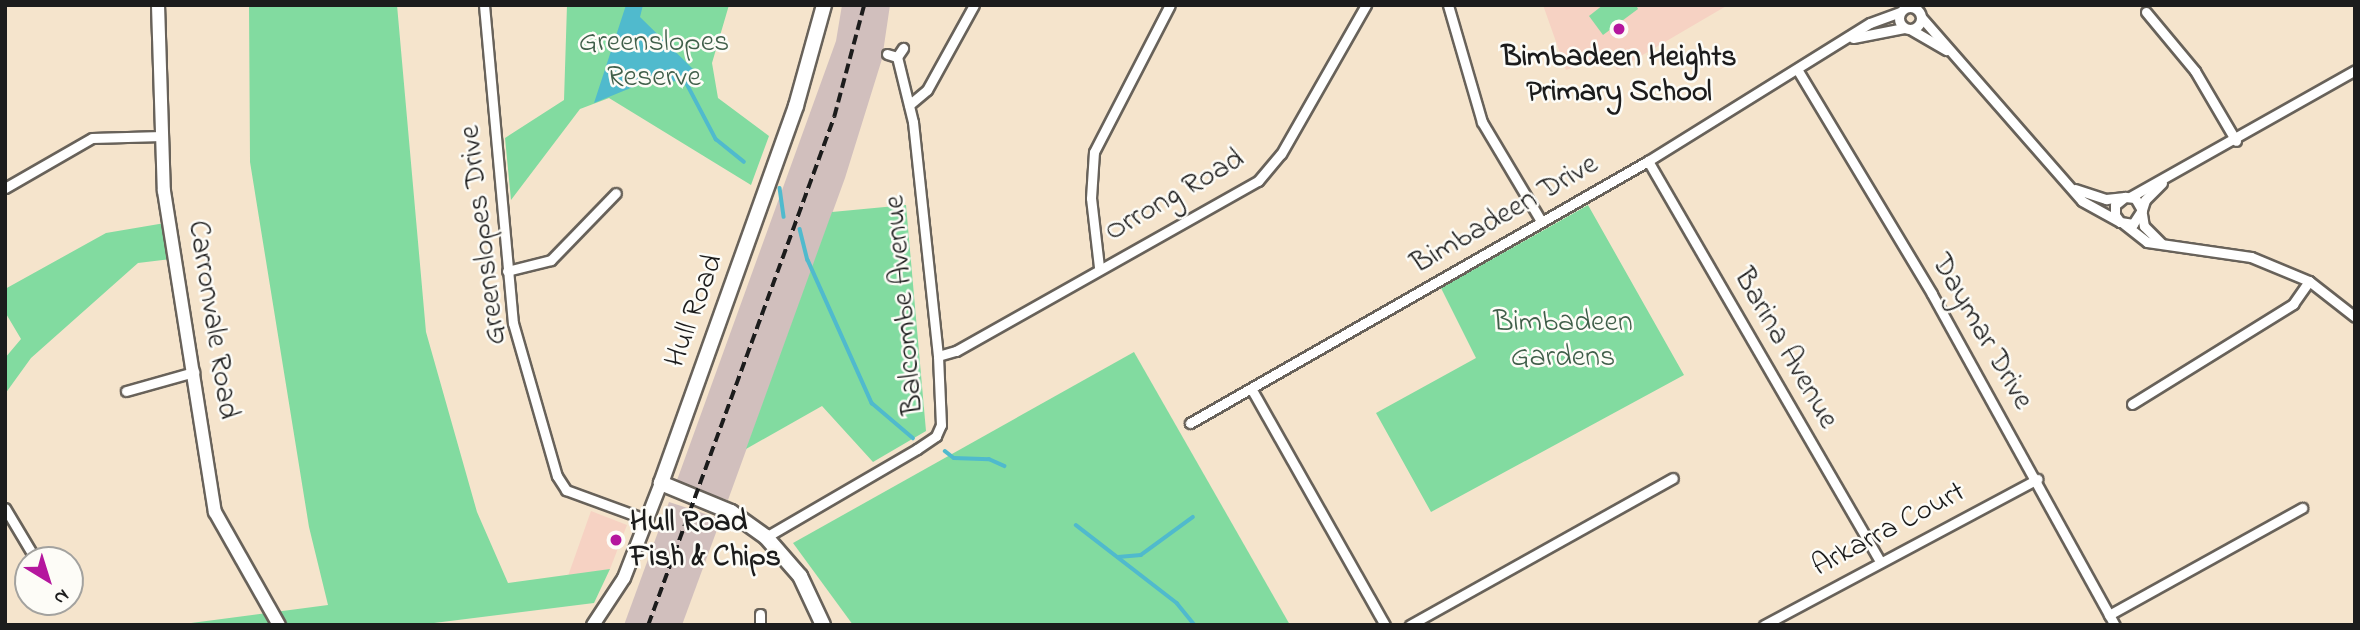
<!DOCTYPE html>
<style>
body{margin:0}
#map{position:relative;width:2360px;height:630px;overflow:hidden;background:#f5e4cc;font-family:"Indie Flower",sans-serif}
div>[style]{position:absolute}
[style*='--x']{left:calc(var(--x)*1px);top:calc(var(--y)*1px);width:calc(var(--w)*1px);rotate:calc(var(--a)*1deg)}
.built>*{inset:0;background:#f6d2c3}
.industrial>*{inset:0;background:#d1bfbd}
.green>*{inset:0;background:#82dba0}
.water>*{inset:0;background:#50bacd}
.stream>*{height:3.5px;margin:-1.75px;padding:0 1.75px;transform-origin:1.75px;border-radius:1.75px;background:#50bacd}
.roads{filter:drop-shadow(2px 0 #68625a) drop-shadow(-2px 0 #68625a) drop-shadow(0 2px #68625a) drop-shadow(0 -2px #68625a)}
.street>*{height:9px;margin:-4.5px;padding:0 4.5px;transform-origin:4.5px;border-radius:4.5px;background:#fff}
.street>.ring{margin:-4.5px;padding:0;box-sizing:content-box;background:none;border:9px solid #fff;border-radius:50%}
.secondary>*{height:12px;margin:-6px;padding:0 6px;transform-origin:6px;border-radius:6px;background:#fff}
.primary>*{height:14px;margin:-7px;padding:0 7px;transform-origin:7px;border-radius:7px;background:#fff}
.rail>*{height:3.5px;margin-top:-1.75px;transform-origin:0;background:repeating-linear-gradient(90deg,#1c1c1c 0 10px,transparent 0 15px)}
.dots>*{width:19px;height:19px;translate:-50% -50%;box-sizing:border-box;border:4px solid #fdfcf7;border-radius:50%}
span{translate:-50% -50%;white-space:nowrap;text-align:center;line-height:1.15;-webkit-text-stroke:5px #fdfcf7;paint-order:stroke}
.park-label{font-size:30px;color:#405f4a}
.poi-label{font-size:30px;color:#1c1c1c;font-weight:700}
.left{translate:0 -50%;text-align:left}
.street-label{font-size:30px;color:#1c1c1c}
.frame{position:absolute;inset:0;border:7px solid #1c1c1c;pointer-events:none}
.north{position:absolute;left:14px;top:546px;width:70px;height:70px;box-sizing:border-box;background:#fdfcf7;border:2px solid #a3a29f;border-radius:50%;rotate:142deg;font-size:19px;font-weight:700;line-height:28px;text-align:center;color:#1c1c1c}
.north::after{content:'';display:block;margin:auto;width:24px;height:32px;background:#b5179e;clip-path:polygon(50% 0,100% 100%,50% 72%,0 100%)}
</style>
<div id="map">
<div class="built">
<div style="clip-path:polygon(1543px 5px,1728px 5px,1617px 70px,1610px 54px,1566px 70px)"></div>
<div style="clip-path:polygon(591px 511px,627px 525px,610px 569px,568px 576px)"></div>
</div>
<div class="industrial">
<div style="clip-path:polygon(842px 5px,890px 5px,882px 59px,845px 178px,728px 500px,676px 483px,836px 41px)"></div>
<div style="clip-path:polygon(669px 502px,721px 519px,682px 625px,624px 625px)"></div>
</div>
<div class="green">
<div style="clip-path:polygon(249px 5px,397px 5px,426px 332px,477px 512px,508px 583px,610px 569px,594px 603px,418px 625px,176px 625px,328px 605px,309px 527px,250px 162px)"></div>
<div style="clip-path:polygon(567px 5px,729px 5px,712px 63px,718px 98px,769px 136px,751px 185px,609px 98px,580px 109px,511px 200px,505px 138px,564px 100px)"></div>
<div style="clip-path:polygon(1603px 5px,1636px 5px,1638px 9px,1603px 35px,1589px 16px)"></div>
<div style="clip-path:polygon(906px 205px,926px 431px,873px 462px,822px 406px,746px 449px,832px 212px)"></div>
<div style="clip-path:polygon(1588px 205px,1684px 375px,1431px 512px,1376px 413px,1476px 358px,1441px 288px)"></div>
<div style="clip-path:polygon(165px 223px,171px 259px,138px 263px,31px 358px,5px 394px,5px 358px,21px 339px,5px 312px,5px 289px,106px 233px)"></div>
<div style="clip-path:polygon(1134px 352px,1290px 625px,853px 625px,793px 543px)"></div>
</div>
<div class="water">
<div style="clip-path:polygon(626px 5px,643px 5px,640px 17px,694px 70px,687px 80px,638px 85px,594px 103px)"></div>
</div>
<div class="stream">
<div style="--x:685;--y:80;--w:67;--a:62.3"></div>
<div style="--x:716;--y:139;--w:36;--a:39"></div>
<div style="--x:780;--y:188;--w:29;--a:82"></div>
<div style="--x:800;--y:229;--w:32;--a:76"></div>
<div style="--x:808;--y:260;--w:157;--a:65.9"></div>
<div style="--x:872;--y:403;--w:54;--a:40.5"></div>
<div style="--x:945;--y:451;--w:11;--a:38"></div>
<div style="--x:954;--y:458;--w:35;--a:2"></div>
<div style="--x:989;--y:459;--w:17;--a:24"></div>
<div style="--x:1076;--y:525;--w:128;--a:37.7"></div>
<div style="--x:1177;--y:603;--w:28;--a:51"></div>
<div style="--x:1118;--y:557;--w:23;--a:-5"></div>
<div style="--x:1141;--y:555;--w:64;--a:-36.2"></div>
</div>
<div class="roads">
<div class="street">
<div style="--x:484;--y:5;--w:319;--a:84.8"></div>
<div style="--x:513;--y:323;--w:159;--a:74"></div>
<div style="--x:557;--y:476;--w:17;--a:57"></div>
<div style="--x:566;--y:490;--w:87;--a:20.1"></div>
<div style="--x:1448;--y:5;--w:122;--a:73.8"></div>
<div style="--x:1482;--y:122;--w:115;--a:59.2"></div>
<div class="ring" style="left:1899px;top:7px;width:13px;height:13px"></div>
<div style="--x:2146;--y:12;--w:77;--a:50.3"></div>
<div style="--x:2195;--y:71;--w:81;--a:59.6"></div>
<div style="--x:1921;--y:17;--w:244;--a:48.8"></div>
<div style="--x:2082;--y:201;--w:43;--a:28.9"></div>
<div style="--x:1910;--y:29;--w:42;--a:30.3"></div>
<div style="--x:1853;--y:38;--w:52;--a:-11.1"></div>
<div style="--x:887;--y:54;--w:10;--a:17"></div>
<div style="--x:897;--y:57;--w:11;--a:-56"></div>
<div style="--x:1797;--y:69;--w:262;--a:59"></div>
<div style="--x:1932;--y:294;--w:378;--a:61.1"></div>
<div style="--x:909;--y:105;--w:23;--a:-40"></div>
<div style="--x:927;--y:90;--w:97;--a:-61.1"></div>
<div style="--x:1648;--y:161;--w:463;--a:59.9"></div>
<div style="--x:5;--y:188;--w:100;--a:-29.9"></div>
<div style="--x:92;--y:138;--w:70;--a:-1.6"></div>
<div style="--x:2075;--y:189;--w:33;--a:18"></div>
<div style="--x:2106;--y:199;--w:19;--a:-6"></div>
<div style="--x:2125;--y:197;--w:10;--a:6"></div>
<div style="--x:2135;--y:198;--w:14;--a:60"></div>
<div style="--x:2142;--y:210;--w:17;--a:123"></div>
<div style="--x:2133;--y:224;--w:13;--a:-171"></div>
<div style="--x:2120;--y:222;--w:9;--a:-126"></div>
<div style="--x:2115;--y:215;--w:10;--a:-90"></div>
<div style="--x:2115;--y:205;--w:13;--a:-39"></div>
<div style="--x:2130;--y:197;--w:258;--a:-29.4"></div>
<div style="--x:2142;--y:210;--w:10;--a:-73"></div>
<div style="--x:2145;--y:200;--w:24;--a:-45"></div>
<div style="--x:2142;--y:214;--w:12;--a:81"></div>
<div style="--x:2144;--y:226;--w:24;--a:45"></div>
<div style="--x:2124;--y:224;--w:29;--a:38"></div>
<div style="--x:2147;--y:242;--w:105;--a:8.2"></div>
<div style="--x:2251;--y:257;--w:63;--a:22.5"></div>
<div style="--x:2309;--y:281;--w:58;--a:38"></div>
<div style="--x:1099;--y:267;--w:69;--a:-96.6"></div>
<div style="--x:1091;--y:198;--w:46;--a:-86.3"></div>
<div style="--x:1094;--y:152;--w:165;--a:-62.7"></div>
<div style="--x:507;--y:271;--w:45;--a:-14"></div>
<div style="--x:551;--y:260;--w:93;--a:-45.9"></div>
<div style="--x:938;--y:356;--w:19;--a:-16"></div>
<div style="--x:956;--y:351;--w:347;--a:-29.4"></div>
<div style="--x:1258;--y:181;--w:35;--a:-50"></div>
<div style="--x:1281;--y:154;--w:172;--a:-60.3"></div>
<div style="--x:1252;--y:390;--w:270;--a:60.5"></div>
<div style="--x:126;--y:391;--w:71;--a:-15.6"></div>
<div style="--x:2132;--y:404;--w:190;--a:-31.8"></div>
<div style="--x:2293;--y:304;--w:28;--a:-55"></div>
<div style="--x:1190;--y:423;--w:528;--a:-29.77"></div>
<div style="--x:1648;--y:161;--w:261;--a:-31.9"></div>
<div style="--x:1870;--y:23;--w:32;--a:-20"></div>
<div style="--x:5;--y:508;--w:61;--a:59.2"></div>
<div style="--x:766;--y:537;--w:175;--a:-30.2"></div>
<div style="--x:917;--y:449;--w:23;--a:-34"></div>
<div style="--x:936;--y:436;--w:12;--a:-66"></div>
<div style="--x:941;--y:425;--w:69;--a:-92.5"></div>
<div style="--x:938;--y:356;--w:235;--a:-96.1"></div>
<div style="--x:913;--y:122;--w:67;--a:-103.8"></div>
<div style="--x:70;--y:582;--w:2;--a:27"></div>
<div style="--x:760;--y:614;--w:11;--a:90"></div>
<div style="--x:2109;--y:615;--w:221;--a:-29"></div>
<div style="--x:1410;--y:625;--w:301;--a:-29.2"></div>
<div style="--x:1764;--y:625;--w:310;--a:-28.1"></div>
</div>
<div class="secondary">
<div style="--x:158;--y:5;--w:186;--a:88.2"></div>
<div style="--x:164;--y:191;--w:325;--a:81"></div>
<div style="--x:215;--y:512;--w:130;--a:60.5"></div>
<div style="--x:593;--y:625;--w:56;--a:-56.6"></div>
<div style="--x:624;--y:578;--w:102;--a:-68.7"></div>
</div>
<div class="primary">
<div style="--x:823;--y:625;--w:54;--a:-115.1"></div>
<div style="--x:800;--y:576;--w:52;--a:-131.1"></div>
<div style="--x:766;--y:537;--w:43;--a:-144.5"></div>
<div style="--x:731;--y:512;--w:76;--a:-157.5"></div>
<div style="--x:661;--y:483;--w:400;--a:-70.3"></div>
<div style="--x:796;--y:106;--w:105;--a:-74.5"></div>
</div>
</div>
<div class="rail">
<div style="--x:648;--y:625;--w:541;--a:-69.89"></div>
<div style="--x:834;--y:117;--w:116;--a:-75"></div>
</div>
<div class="dots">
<div style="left:1619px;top:29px;background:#b5179e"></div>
<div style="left:616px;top:540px;background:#b5179e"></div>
</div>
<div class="park-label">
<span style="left:654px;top:60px">Greenslopes<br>Reserve</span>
<span style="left:1563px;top:340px">Bimbadeen<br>Gardens</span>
</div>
<div class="poi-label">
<span style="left:1619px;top:75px">Bimbadeen Heights<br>Primary School</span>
<span class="left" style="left:630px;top:540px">Hull Road<br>Fish &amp; Chips</span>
</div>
<div class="street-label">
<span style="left:1175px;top:196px;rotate:-30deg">Orrong Road</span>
<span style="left:1505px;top:215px;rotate:-30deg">Bimbadeen Drive</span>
<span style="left:484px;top:235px;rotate:-97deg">Greenslopes Drive</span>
<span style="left:905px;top:305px;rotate:-95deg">Balcombe Avenue</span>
<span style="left:695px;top:311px;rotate:-70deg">Hull Road</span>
<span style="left:212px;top:320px;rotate:81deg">Carronvale Road</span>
<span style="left:1981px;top:332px;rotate:60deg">Daymar Drive</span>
<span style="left:1785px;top:349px;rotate:60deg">Barina Avenue</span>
<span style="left:1889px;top:530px;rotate:-28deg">Arkarra Court</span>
</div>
<div class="frame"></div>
<div class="north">N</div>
</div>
